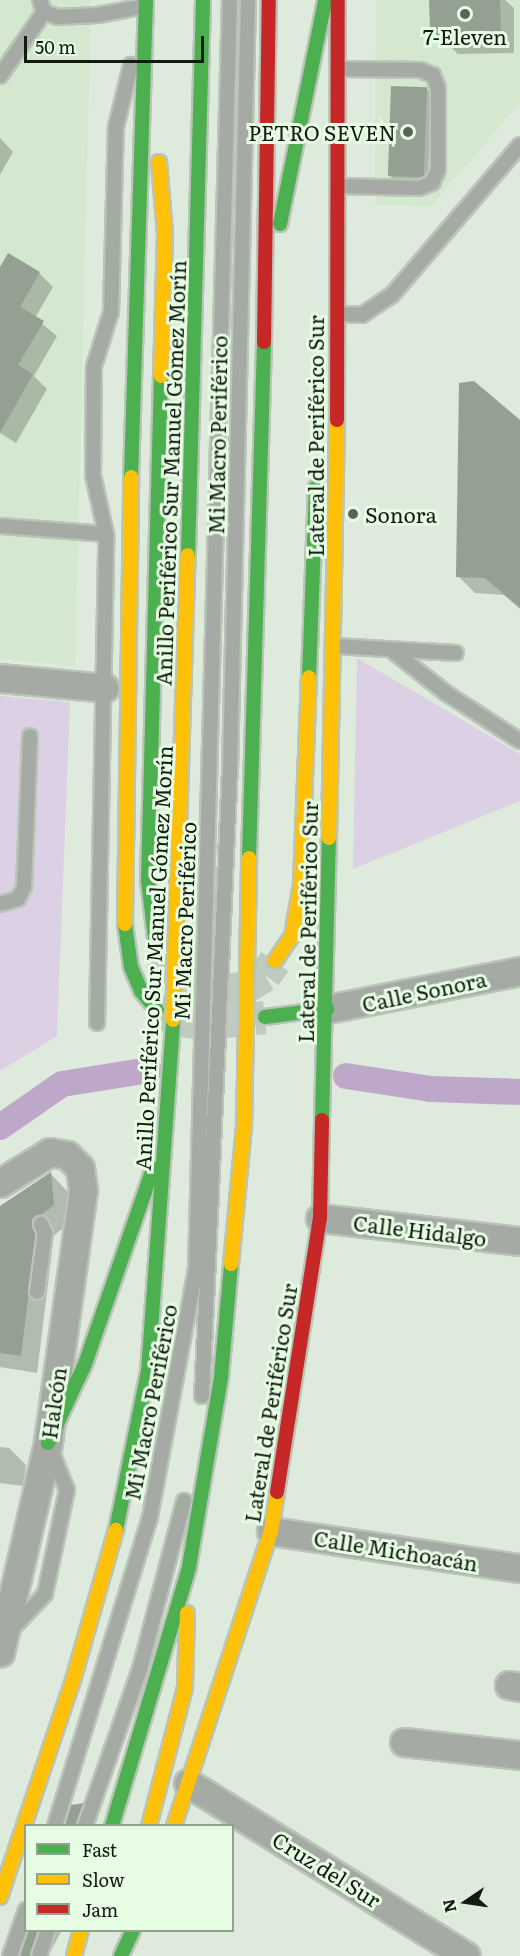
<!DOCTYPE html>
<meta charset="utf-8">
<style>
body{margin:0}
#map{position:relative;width:520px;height:1956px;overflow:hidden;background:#deeadc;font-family:Literata,serif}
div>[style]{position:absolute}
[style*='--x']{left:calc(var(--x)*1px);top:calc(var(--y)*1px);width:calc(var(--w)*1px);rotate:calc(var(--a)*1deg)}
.built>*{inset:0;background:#d4e8d0}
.green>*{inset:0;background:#dcd1e4}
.shadow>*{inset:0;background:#0003}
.canal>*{height:26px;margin:-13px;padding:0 13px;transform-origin:13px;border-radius:13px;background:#bea8ca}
.building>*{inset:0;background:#94a192;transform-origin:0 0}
.secondary-tunnel>*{height:33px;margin-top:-16.5px;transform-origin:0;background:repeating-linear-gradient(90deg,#bfcbbe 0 33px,transparent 0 49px)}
.roads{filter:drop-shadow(2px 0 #bac4b8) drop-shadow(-2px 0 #bac4b8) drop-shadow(0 2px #bac4b8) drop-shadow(0 -2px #bac4b8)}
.lane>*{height:14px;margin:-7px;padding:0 7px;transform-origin:7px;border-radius:7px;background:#a5aaa5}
.street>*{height:27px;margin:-13.5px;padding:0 13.5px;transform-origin:13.5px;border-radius:13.5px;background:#a5aaa5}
.fast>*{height:14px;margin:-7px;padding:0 7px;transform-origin:7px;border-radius:7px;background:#4caf50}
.slow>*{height:14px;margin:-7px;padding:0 7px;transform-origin:7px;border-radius:7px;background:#ffc107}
.jam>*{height:14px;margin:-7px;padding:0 7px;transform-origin:7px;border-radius:7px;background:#c62828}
.dots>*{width:16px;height:16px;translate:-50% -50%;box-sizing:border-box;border:3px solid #e6fde3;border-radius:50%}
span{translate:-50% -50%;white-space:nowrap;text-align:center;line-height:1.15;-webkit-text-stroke:6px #e6fde3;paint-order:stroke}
.poi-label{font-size:21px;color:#121a11}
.right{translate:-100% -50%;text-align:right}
.left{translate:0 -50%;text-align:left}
.street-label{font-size:21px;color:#121a11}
.legend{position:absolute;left:24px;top:1824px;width:210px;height:108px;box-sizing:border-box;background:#e6fde3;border:2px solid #91a28f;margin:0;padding:8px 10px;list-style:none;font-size:18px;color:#121a11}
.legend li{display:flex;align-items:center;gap:12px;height:30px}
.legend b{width:30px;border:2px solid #91a28f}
.north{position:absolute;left:436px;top:1872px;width:60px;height:60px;-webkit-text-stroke:4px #e6fde3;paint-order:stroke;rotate:257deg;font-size:16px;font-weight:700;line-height:24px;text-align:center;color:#121a11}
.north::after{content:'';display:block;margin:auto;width:21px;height:27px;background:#121a11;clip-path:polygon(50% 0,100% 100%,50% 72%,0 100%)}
.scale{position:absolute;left:24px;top:36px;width:180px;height:27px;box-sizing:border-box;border:3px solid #121a11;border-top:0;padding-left:8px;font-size:18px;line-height:21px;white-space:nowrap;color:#121a11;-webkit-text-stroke:4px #e6fde3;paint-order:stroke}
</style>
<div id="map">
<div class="built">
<div style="clip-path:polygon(0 0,91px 0,75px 666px,0 659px)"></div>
<div style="clip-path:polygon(376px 0,520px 0,520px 103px,431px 206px,375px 205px)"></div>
</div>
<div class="green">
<div style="clip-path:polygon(357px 658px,520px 754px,520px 801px,353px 869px)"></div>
<div style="clip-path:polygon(0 696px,70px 702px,57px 1036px,0 1071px)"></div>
</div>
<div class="shadow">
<div style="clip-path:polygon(431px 0,505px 0,514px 8px,514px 53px,458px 54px,431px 28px)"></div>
<div style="clip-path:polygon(426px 88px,431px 93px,428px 180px,395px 181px,390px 176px)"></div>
<div style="clip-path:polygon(0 138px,13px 152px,0 175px)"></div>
<div style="clip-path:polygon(0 270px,39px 273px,53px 287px,35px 318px,57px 336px,34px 376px,47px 389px,16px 443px,0 433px)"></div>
<div style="clip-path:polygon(520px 423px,520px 609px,504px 595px,475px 593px,458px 576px)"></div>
<div style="clip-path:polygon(51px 1174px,67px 1191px,71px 1222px,48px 1240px,52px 1252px,37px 1373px,0 1367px,0 1208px)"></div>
<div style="clip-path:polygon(0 1447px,9px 1448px,26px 1465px,23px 1486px,0 1483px)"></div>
<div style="clip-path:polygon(83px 1804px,97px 1818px,94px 1826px,65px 1826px,72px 1807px)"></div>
<div style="clip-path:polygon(30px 1930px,62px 1930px,48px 1956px,21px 1956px)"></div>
</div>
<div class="canal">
<div style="--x:346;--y:1076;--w:86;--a:8.7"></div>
<div style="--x:431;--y:1089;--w:89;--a:1.9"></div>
<div style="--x:0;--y:1127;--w:75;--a:-34.7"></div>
<div style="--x:62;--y:1084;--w:88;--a:-9.1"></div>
</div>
<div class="building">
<div style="clip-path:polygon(429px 0,500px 0,501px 40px,442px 40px,430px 28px)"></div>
<div style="left:391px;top:86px;width:36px;height:90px;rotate:2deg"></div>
<div style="clip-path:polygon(8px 253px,40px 272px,20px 307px,44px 321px,18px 365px,33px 374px,0 433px,0 267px)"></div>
<div style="clip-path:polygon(474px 381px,520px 420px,520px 608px,485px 578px,456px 577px,459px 383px)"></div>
<div style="clip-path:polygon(51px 1172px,54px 1205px,32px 1222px,36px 1234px,21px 1356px,0 1353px,0 1206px)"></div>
<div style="clip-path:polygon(84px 1803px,76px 1826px,65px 1826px,71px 1805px)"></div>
<div style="clip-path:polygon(28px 1930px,38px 1930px,30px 1956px,20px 1956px)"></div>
</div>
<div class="secondary-tunnel">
<div style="--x:161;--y:955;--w:25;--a:56"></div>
<div style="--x:175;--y:976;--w:30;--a:26"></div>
<div style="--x:202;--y:989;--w:20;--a:9"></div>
<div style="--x:222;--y:992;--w:26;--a:-13"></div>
<div style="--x:247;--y:986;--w:21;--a:-31"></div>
<div style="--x:265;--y:975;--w:17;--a:-54"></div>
<div style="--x:157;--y:1010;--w:25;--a:23"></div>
<div style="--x:180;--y:1020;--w:26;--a:7"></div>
<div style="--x:206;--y:1023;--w:59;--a:-5.8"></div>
</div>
<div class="roads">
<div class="lane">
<div style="--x:40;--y:0;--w:13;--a:72"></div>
<div style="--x:44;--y:12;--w:15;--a:20"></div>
<div style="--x:58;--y:17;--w:40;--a:-2.9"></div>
<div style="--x:98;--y:15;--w:49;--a:-10.6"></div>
<div style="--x:340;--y:69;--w:80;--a:0.7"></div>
<div style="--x:420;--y:70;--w:14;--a:21"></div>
<div style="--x:433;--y:75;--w:14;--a:69"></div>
<div style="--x:438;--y:88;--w:82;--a:90"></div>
<div style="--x:438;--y:170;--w:14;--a:115"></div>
<div style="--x:432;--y:183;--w:14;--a:159"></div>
<div style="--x:419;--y:188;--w:79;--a:-178.5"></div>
<div style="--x:0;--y:76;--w:78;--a:-55.5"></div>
<div style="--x:339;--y:314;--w:23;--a:2"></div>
<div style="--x:362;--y:315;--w:36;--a:-34"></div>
<div style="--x:392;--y:295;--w:197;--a:-49.5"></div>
<div style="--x:0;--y:526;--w:106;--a:4.3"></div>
<div style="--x:334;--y:646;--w:122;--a:3.3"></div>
<div style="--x:394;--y:652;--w:66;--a:38.3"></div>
<div style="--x:446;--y:693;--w:88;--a:33"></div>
<div style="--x:0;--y:904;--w:19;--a:-16"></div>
<div style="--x:18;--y:899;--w:13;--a:-63"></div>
<div style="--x:24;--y:887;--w:151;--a:-87.7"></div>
<div style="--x:97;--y:1023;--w:489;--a:-88.9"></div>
<div style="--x:106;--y:534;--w:60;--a:-102.4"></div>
<div style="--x:93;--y:475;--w:109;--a:-89.5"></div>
<div style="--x:94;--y:366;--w:57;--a:-72.5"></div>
<div style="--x:111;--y:312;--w:185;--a:-88.5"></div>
<div style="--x:116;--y:127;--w:64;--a:-76.4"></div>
<div style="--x:37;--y:1292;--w:60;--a:-82.3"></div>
<div style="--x:45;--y:1233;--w:10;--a:-114"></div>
<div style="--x:202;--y:1396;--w:629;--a:-87.45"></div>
<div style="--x:230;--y:768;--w:768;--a:-88.66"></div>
<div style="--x:10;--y:1631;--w:51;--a:-46.6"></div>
<div style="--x:45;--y:1594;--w:106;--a:-78.1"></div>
<div style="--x:67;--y:1490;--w:43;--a:-111.8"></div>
<div style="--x:55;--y:1826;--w:323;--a:-72.9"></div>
<div style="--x:150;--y:1517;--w:252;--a:-79.5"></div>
<div style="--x:196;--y:1269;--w:1269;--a:-88.47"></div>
<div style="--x:85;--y:1826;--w:166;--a:-70.7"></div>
<div style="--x:140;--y:1669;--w:174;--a:-75.3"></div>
<div style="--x:10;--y:1956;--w:49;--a:-70.8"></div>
<div style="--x:39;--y:1956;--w:28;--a:-71"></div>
</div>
<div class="street">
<div style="--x:0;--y:678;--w:105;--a:5.4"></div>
<div style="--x:327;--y:1009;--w:197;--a:-11.1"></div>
<div style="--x:0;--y:1183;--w:59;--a:-31.8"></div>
<div style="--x:50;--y:1152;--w:17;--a:10"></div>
<div style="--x:67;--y:1155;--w:18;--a:45"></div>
<div style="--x:80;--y:1168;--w:22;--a:82"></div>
<div style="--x:83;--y:1190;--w:255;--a:97.9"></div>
<div style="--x:48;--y:1443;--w:215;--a:102.9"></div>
<div style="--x:320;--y:1218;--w:201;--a:6.6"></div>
<div style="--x:271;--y:1531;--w:252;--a:8.5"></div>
<div style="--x:509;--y:1685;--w:11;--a:10"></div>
<div style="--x:404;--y:1742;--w:117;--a:6.4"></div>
<div style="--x:188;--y:1783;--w:327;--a:31.9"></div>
</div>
<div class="fast">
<div style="--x:280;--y:224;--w:228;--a:-78.6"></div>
<div style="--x:131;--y:477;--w:477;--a:-88.2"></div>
<div style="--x:188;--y:555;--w:555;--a:-88.45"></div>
<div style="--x:309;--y:677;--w:190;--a:-87.9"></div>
<div style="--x:249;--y:858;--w:516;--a:-88.33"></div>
<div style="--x:125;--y:924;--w:43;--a:82.1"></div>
<div style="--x:131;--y:967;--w:26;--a:67"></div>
<div style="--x:141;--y:991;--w:25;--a:50"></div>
<div style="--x:156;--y:946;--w:65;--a:-97"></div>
<div style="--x:148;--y:881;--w:505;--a:-88.53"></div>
<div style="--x:265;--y:1017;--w:63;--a:-7.4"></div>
<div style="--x:322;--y:1120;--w:282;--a:-88.6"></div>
<div style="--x:48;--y:1443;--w:87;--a:-64.9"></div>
<div style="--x:85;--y:1364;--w:207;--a:-70.8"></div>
<div style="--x:116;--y:1530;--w:161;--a:-78.6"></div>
<div style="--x:148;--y:1372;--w:353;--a:-85.9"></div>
<div style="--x:112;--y:1826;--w:270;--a:-73.4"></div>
<div style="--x:189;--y:1567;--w:193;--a:-80.4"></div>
<div style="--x:221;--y:1377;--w:113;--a:-84.9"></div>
<div style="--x:121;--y:1956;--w:29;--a:-65"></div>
</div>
<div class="slow">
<div style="--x:159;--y:162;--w:72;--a:85.2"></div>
<div style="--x:165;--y:234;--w:142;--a:91.6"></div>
<div style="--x:329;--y:838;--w:418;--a:-88.9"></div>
<div style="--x:125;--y:924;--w:447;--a:-89.2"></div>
<div style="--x:275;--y:961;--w:30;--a:-56"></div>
<div style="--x:292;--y:936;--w:53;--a:-80.2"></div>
<div style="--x:301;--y:884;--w:207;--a:-87.8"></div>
<div style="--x:173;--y:1020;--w:465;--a:-88.2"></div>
<div style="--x:231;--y:1264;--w:138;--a:-84.6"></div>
<div style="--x:244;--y:1127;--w:269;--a:-88.9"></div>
<div style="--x:149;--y:1826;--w:143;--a:-75.4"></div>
<div style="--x:185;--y:1688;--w:75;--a:-88.5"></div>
<div style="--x:174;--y:1826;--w:311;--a:-71.8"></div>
<div style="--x:271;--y:1531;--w:39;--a:-81"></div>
<div style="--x:0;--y:1897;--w:232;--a:-71.4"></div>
<div style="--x:74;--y:1677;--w:153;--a:-74.1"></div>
<div style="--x:74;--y:1956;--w:27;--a:-75"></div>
</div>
<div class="jam">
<div style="--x:264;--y:342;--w:342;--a:-89.2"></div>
<div style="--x:337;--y:420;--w:420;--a:-89.9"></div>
<div style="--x:277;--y:1492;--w:277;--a:-81.1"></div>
<div style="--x:320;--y:1218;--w:98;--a:-88.8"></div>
</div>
</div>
<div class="dots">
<div style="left:465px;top:14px;background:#596358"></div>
<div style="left:408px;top:132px;background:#596358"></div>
<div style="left:353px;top:514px;background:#596358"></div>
</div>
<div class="poi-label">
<span style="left:465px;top:36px">7-Eleven</span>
<span class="right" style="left:396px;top:132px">PETRO SEVEN</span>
<span class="left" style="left:365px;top:514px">Sonora</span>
</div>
<div class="street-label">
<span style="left:217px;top:435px;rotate:-89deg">Mi Macro Periférico</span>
<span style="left:315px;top:436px;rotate:-90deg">Lateral de Periférico Sur</span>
<span style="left:170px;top:473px;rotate:-88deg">Anillo Periférico Sur Manuel Gómez Morín</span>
<span style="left:184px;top:921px;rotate:-88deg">Mi Macro Periférico</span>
<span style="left:307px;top:922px;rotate:-89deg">Lateral de Periférico Sur</span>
<span style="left:153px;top:958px;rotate:-87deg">Anillo Periférico Sur Manuel Gómez Morín</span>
<span style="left:424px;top:991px;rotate:-12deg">Calle Sonora</span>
<span style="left:420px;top:1230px;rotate:7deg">Calle Hidalgo</span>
<span style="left:150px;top:1402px;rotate:-79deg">Mi Macro Periférico</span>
<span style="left:53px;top:1403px;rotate:-82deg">Halcón</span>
<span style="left:270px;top:1403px;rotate:-81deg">Lateral de Periférico Sur</span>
<span style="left:396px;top:1550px;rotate:9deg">Calle Michoacán</span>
<span style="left:327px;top:1869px;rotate:32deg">Cruz del Sur</span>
</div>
<ul class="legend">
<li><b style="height:8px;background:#4caf50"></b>Fast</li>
<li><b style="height:8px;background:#ffc107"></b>Slow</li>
<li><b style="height:8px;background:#c62828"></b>Jam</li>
</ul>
<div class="north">N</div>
<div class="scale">50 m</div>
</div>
